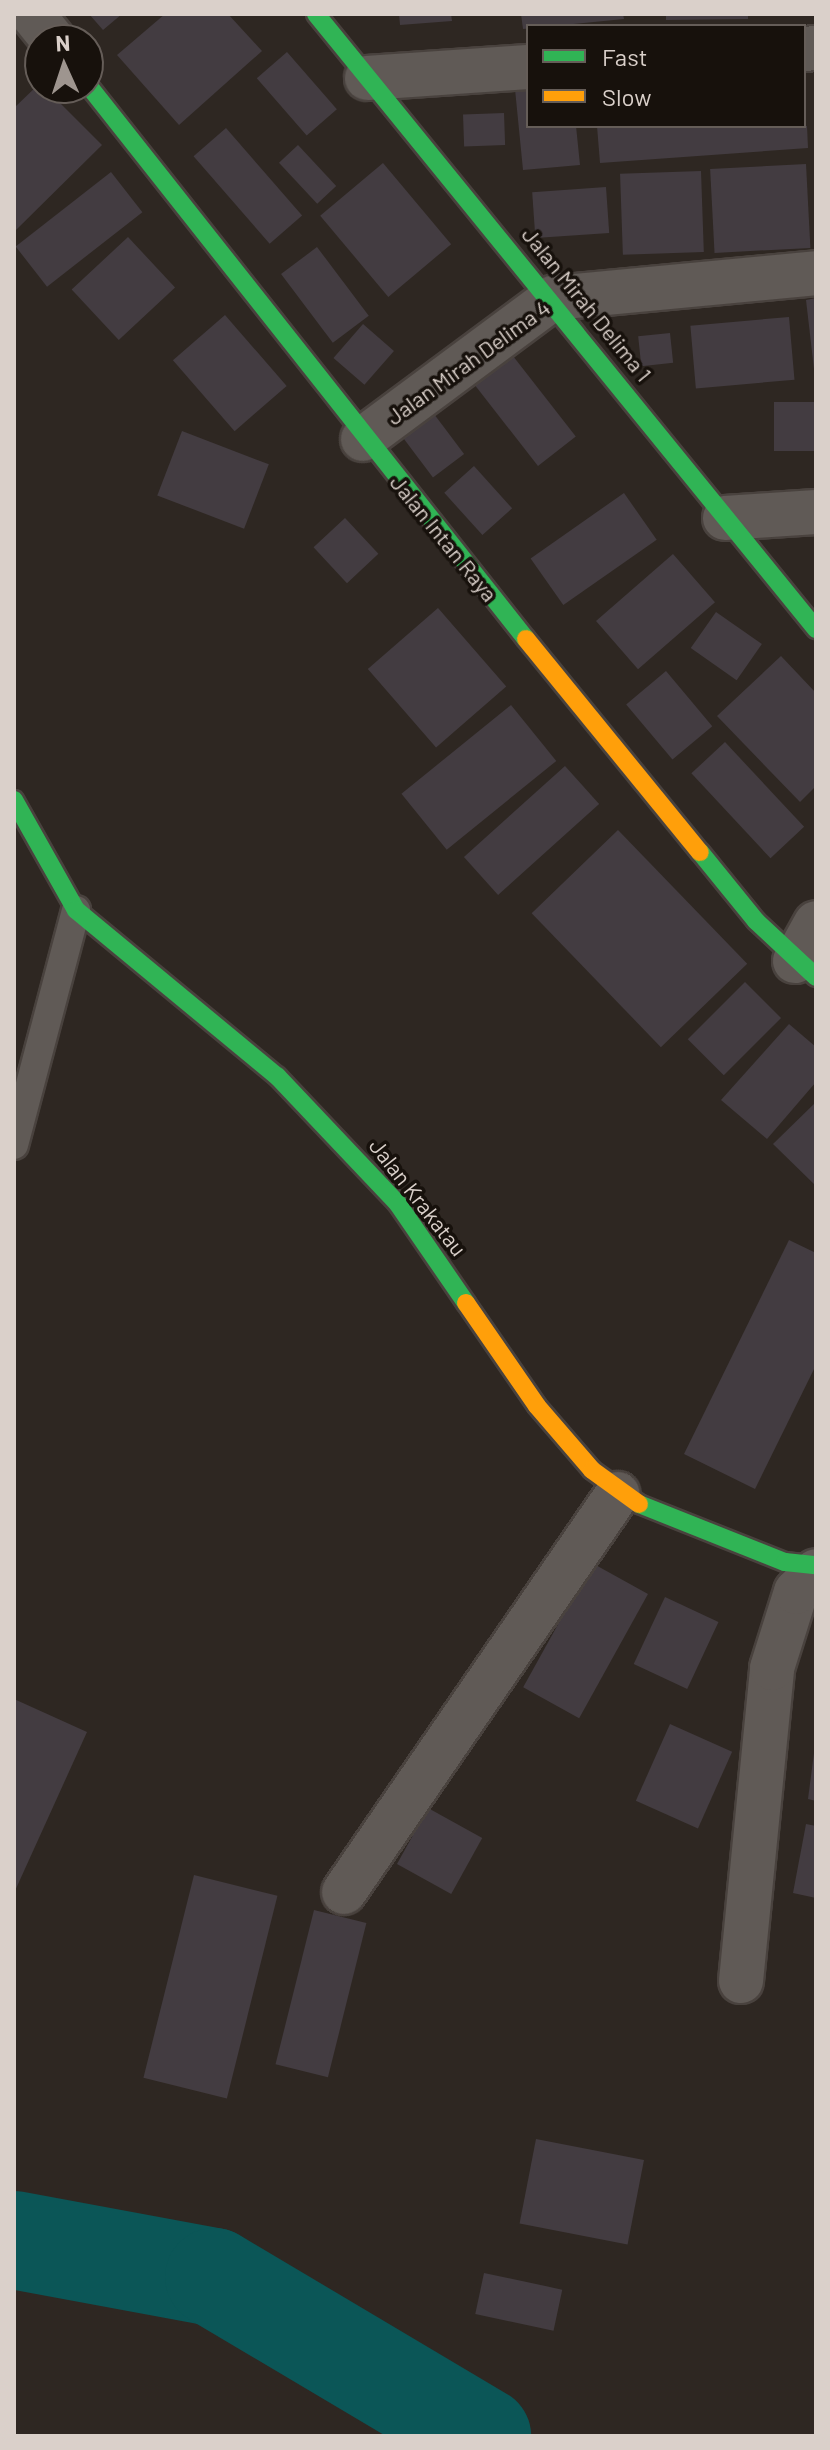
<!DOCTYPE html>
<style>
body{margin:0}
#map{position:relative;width:830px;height:2450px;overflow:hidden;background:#2e2722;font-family:Barlow,sans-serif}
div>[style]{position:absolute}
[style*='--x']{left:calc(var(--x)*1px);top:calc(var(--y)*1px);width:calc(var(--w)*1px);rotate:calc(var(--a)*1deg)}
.river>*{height:98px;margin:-49px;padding:0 49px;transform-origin:49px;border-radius:49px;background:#0b5657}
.building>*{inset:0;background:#433c41;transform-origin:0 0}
.roads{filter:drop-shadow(2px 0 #49423e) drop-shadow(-2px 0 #49423e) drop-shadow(0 2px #49423e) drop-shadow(0 -2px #49423e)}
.lane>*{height:28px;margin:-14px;padding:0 14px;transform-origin:14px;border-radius:14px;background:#605a56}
.street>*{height:44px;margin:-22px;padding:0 22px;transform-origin:22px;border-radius:22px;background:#605a56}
.fast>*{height:18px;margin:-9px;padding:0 9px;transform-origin:9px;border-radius:9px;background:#30b455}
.slow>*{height:18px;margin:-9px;padding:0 9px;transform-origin:9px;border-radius:9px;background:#ff9f0a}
span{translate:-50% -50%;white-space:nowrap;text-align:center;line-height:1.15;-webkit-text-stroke:7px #17110c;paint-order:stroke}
.street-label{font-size:22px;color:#dad0ca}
.frame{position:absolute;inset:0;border:16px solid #dad0ca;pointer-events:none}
.legend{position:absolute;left:526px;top:24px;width:280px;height:104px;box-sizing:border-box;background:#17110c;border:2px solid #655d58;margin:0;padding:10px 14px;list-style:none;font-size:24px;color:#dad0ca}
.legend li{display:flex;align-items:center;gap:16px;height:40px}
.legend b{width:40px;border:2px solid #655d58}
.north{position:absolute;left:24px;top:24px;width:80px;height:80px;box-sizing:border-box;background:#17110c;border:2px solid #655d58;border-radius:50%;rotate:357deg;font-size:22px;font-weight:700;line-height:32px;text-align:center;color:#dad0ca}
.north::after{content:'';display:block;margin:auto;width:28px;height:36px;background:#9e958f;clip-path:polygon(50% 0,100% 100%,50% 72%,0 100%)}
</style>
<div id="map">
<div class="river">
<div style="--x:14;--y:2240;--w:203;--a:10.5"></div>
<div style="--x:214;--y:2277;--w:312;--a:30.7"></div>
</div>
<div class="building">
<div style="clip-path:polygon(89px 14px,122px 14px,103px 30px)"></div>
<div style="clip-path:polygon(165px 14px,228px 14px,262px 51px,179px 125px,117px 55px)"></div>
<div style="clip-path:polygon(399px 14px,451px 14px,452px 21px,400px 25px)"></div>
<div style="clip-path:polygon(521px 14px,623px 14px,624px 19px,523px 29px)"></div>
<div style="clip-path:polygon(666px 14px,748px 14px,748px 19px,666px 20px)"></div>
<div style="left:287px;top:52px;width:76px;height:40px;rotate:49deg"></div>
<div style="clip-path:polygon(528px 78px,528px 126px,576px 126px,580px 165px,523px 170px,514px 79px)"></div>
<div style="clip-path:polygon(40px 83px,102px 145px,14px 232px,14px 108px)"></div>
<div style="left:504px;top:113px;width:32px;height:41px;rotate:88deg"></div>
<div style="clip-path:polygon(597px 126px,807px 126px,808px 148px,600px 163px)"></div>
<div style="left:226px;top:128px;width:116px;height:43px;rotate:49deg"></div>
<div style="left:298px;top:145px;width:56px;height:26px;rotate:47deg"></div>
<div style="left:383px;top:163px;width:106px;height:82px;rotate:50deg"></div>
<div style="left:806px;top:164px;width:84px;height:96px;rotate:87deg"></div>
<div style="left:701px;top:171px;width:81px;height:81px;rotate:88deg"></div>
<div style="left:111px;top:172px;width:51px;height:121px;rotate:52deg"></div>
<div style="left:606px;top:187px;width:46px;height:74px;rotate:86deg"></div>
<div style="left:128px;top:237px;width:69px;height:77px;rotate:47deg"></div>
<div style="left:317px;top:247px;width:86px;height:45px;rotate:53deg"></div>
<div style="clip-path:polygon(816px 298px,816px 369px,814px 369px,806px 300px)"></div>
<div style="left:225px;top:315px;width:94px;height:69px;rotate:49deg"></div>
<div style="left:789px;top:317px;width:63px;height:99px;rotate:85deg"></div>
<div style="left:363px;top:324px;width:41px;height:45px;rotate:41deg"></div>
<div style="left:670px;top:333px;width:30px;height:32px;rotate:84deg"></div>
<div style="left:513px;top:356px;width:102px;height:48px;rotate:52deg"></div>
<div style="left:816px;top:402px;width:49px;height:42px;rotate:90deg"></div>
<div style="left:431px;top:410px;width:55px;height:39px;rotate:53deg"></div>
<div style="left:182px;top:431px;width:93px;height:69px;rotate:21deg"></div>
<div style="left:474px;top:466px;width:57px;height:40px;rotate:48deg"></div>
<div style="left:624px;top:493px;width:57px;height:114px;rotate:55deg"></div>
<div style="left:345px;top:518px;width:49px;height:43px;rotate:47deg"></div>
<div style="left:673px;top:554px;width:64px;height:102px;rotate:49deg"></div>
<div style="left:438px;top:608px;width:104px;height:93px;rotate:49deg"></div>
<div style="left:716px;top:612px;width:56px;height:44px;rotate:35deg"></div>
<div style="clip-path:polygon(781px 656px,816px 693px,816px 786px,800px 802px,717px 716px)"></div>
<div style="left:666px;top:671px;width:72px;height:52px;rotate:50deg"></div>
<div style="left:511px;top:705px;width:72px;height:141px;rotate:51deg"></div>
<div style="left:725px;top:742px;width:116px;height:46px;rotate:47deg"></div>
<div style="left:565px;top:766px;width:51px;height:136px;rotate:48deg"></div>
<div style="left:618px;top:830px;width:186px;height:120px;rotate:46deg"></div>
<div style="left:745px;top:982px;width:51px;height:81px;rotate:45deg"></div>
<div style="clip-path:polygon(789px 1024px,816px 1047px,816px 1082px,767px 1139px,721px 1100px)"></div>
<div style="clip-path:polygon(816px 1102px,816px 1186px,773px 1144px)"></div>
<div style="clip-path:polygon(789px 1240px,816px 1253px,816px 1365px,755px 1489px,684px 1454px)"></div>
<div style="left:592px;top:1563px;width:64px;height:142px;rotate:29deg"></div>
<div style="left:665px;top:1597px;width:59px;height:74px;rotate:25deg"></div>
<div style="clip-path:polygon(14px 1699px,87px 1732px,14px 1893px)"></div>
<div style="left:670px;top:1724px;width:68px;height:84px;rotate:24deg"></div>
<div style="clip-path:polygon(814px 1753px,816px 1753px,816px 1801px,808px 1799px)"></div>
<div style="left:428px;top:1808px;width:62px;height:64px;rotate:29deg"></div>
<div style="clip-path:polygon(806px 1824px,816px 1826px,816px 1898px,793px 1893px)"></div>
<div style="left:194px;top:1875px;width:86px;height:209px;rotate:14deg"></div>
<div style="left:314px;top:1910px;width:54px;height:159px;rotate:14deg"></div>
<div style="left:536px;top:2139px;width:110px;height:86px;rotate:11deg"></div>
<div style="left:484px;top:2273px;width:80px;height:42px;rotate:12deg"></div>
</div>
<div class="roads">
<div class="lane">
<div style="--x:14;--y:1145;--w:243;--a:-75.2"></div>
</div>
<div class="street">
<div style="--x:32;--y:14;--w:33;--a:51"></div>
<div style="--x:804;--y:49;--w:12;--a:-5"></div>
<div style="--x:367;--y:78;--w:161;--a:-3.9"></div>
<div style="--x:363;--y:439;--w:237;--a:-36.6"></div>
<div style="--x:553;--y:298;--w:264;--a:-5.4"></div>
<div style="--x:725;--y:518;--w:91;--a:-3.8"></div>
<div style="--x:795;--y:961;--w:43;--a:-61.1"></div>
<div style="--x:344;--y:1892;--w:483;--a:-55.5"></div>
<div style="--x:741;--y:1981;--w:315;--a:-84.3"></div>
<div style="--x:772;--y:1668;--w:80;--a:-72.5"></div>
<div style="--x:796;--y:1592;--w:29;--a:-46"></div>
</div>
<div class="fast">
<div style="--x:316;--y:14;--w:793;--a:50.89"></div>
<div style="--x:88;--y:85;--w:706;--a:51.67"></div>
<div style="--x:14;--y:800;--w:126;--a:60.6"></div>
<div style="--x:76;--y:910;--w:261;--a:39.6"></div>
<div style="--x:277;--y:1076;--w:176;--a:46.6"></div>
<div style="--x:398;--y:1204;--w:120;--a:55.5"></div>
<div style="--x:700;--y:852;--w:89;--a:50.9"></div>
<div style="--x:756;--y:921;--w:82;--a:43"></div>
<div style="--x:639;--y:1504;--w:157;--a:21.7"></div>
<div style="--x:785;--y:1562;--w:31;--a:6"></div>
</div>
<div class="slow">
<div style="--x:526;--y:639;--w:275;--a:50.8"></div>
<div style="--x:466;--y:1303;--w:125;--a:55.4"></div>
<div style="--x:537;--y:1406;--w:84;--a:49.3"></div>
<div style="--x:592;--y:1470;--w:58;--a:35.9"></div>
</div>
</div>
<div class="street-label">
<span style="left:587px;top:304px;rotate:51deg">Jalan Mirah Delima 1</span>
<span style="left:468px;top:362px;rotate:-36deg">Jalan Mirah Delima 4</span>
<span style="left:444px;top:538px;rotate:51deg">Jalan Intan Raya</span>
<span style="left:418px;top:1197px;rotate:52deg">Jalan Krakatau</span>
</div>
<div class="frame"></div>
<ul class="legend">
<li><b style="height:10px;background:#30b455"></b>Fast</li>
<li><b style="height:10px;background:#ff9f0a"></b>Slow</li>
</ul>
<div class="north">N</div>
</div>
